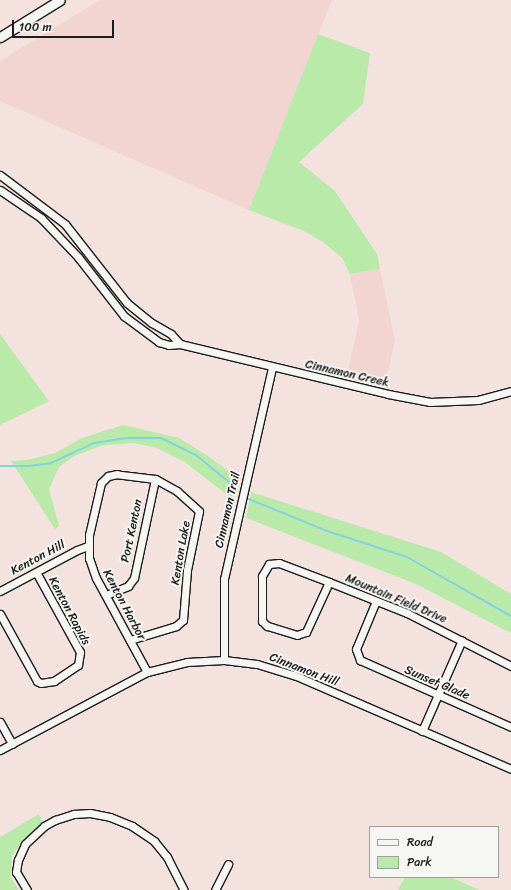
<!DOCTYPE html>
<style>
body{margin:0}
#map{position:relative;width:511px;height:890px;overflow:hidden;background:#f4e2de;font-family:Sriracha,sans-serif}
div>[style]{position:absolute}
[style*='--x']{left:calc(var(--x)*1px);top:calc(var(--y)*1px);width:calc(var(--w)*1px);rotate:calc(var(--a)*1deg)}
.built>*{inset:0;background:#f2d4d0}
.green>*{inset:0;background:#baeaaa}
.stream>*{height:2px;margin:-1px;padding:0 1px;transform-origin:1px;border-radius:1px;background:#83d2e0}
.roads{filter:drop-shadow(1px 0 #1c1c1c) drop-shadow(-1px 0 #1c1c1c) drop-shadow(0 1px #1c1c1c) drop-shadow(0 -1px #1c1c1c)}
.minor>*{height:7px;margin:-3.5px;padding:0 3.5px;transform-origin:3.5px;border-radius:3.5px;background:#f6f6f2}
.major>*{height:9px;margin:-4.5px;padding:0 4.5px;transform-origin:4.5px;border-radius:4.5px;background:#f6f6f2}
span{translate:-50% -50%;white-space:nowrap;text-align:center;line-height:1.15;-webkit-text-stroke:4px #f6f6f2;paint-order:stroke}
.street-label{font-size:12px;color:#1c1c1c}
.legend{position:absolute;left:369px;top:826px;width:130px;height:52px;box-sizing:border-box;background:#f6f6f2;border:1px solid #9f9f9c;margin:0;padding:5px 7px;list-style:none;font-size:12px;color:#1c1c1c}
.legend li{display:flex;align-items:center;gap:8px;height:20px}
.legend b{width:20px;border:1px solid #9f9f9c}
.scale{position:absolute;left:12px;top:20px;width:102px;height:18px;box-sizing:border-box;border:2px solid #1c1c1c;border-top:0;padding-left:5px;font-size:12px;line-height:14px;white-space:nowrap;color:#1c1c1c;-webkit-text-stroke:3px #f6f6f2;paint-order:stroke}
</style>
<div id="map">
<div class="built">
<div style="clip-path:polygon(100px 0,332px 0,249px 210px,0 101px,0 61px)"></div>
<div style="clip-path:polygon(380px 269px,395px 341px,385px 384px,347px 376px,359px 321px,350px 274px)"></div>
</div>
<div class="green">
<div style="clip-path:polygon(318px 34px,370px 53px,363px 104px,299px 162px,335px 191px,377px 254px,380px 269px,350px 274px,342px 258px,323px 242px,304px 231px,249px 210px)"></div>
<div style="clip-path:polygon(0 334px,49px 401px,0 425px)"></div>
<div style="clip-path:polygon(123px 425px,179px 438px,208px 456px,238px 478px,232px 499px,185px 462px,157px 448px,134px 443px,104px 445px,74px 456px,59px 467px,49px 489px,59px 526px,55px 529px,11px 461px,27px 460px,55px 453px,82px 438px)"></div>
<div style="clip-path:polygon(251px 492px,441px 552px,511px 594px,511px 633px,416px 584px,246px 518px)"></div>
<div style="clip-path:polygon(39px 814px,43px 823px,23px 840px,12px 856px,11px 878px,19px 890px,0 890px,0 837px)"></div>
<div style="clip-path:polygon(405px 877px,450px 877px,480px 890px,398px 890px)"></div>
</div>
<div class="stream">
<div style="--x:0;--y:466;--w:28;--a:0"></div>
<div style="--x:28;--y:466;--w:23;--a:-7"></div>
<div style="--x:51;--y:463;--w:47;--a:-24.9"></div>
<div style="--x:94;--y:443;--w:32;--a:-9"></div>
<div style="--x:126;--y:438;--w:35;--a:0"></div>
<div style="--x:161;--y:438;--w:39;--a:26"></div>
<div style="--x:196;--y:455;--w:50;--a:39.4"></div>
<div style="--x:249;--y:499;--w:84;--a:22.3"></div>
<div style="--x:327;--y:531;--w:84;--a:18"></div>
<div style="--x:407;--y:557;--w:120;--a:29.6"></div>
</div>
<div class="roads">
<div class="minor">
<div style="--x:0;--y:175;--w:81;--a:37"></div>
<div style="--x:65;--y:224;--w:100;--a:51.9"></div>
<div style="--x:127;--y:303;--w:32;--a:39"></div>
<div style="--x:152;--y:323;--w:22;--a:30"></div>
<div style="--x:171;--y:334;--w:13;--a:48"></div>
<div style="--x:0;--y:190;--w:50;--a:34.3"></div>
<div style="--x:41;--y:218;--w:54;--a:46.5"></div>
<div style="--x:78;--y:257;--w:75;--a:52.1"></div>
<div style="--x:124;--y:316;--w:44;--a:36.6"></div>
<div style="--x:159;--y:342;--w:10;--a:17"></div>
<div style="--x:169;--y:345;--w:11;--a:-5"></div>
<div style="--x:180;--y:344;--w:214;--a:13.5"></div>
<div style="--x:388;--y:394;--w:43;--a:10.8"></div>
<div style="--x:430;--y:402;--w:48;--a:-2.4"></div>
<div style="--x:478;--y:400;--w:34;--a:-15"></div>
<div style="--x:329;--y:582;--w:55;--a:114.7"></div>
<div style="--x:306;--y:632;--w:9;--a:162"></div>
<div style="--x:297;--y:635;--w:31;--a:-163"></div>
<div style="--x:267;--y:626;--w:7;--a:-135"></div>
<div style="--x:262;--y:621;--w:45;--a:-90"></div>
<div style="--x:262;--y:576;--w:14;--a:-60"></div>
<div style="--x:269;--y:564;--w:10;--a:-6"></div>
<div style="--x:279;--y:563;--w:53;--a:20.8"></div>
<div style="--x:329;--y:582;--w:84;--a:21.7"></div>
<div style="--x:407;--y:613;--w:117;--a:27"></div>
<div style="--x:0;--y:591;--w:87;--a:-28"></div>
<div style="--x:77;--y:550;--w:12;--a:-20"></div>
<div style="--x:106;--y:595;--w:24;--a:-22"></div>
<div style="--x:128;--y:586;--w:10;--a:-53"></div>
<div style="--x:134;--y:578;--w:101;--a:-78"></div>
<div style="--x:376;--y:601;--w:52;--a:112.6"></div>
<div style="--x:356;--y:649;--w:12;--a:70"></div>
<div style="--x:360;--y:660;--w:165;--a:23.9"></div>
<div style="--x:0;--y:614;--w:77;--a:61.1"></div>
<div style="--x:37;--y:681;--w:4;--a:27"></div>
<div style="--x:41;--y:683;--w:13;--a:-9"></div>
<div style="--x:54;--y:681;--w:29;--a:-34"></div>
<div style="--x:78;--y:665;--w:13;--a:-81"></div>
<div style="--x:80;--y:652;--w:91;--a:-118.8"></div>
<div style="--x:130;--y:640;--w:48;--a:-16.9"></div>
<div style="--x:176;--y:626;--w:9;--a:-41"></div>
<div style="--x:183;--y:620;--w:50;--a:-85.4"></div>
<div style="--x:187;--y:570;--w:60;--a:-78.5"></div>
<div style="--x:199;--y:511;--w:30;--a:-138"></div>
<div style="--x:177;--y:491;--w:25;--a:-151"></div>
<div style="--x:155;--y:479;--w:38;--a:-173"></div>
<div style="--x:117;--y:474;--w:9;--a:167"></div>
<div style="--x:108;--y:476;--w:10;--a:135"></div>
<div style="--x:101;--y:483;--w:53;--a:103"></div>
<div style="--x:89;--y:535;--w:23;--a:90"></div>
<div style="--x:89;--y:558;--w:21;--a:71"></div>
<div style="--x:96;--y:578;--w:107;--a:61.5"></div>
<div style="--x:224;--y:660;--w:81;--a:-90"></div>
<div style="--x:224;--y:579;--w:217;--a:-77.2"></div>
<div style="--x:0;--y:722;--w:25;--a:61"></div>
<div style="--x:422;--y:731;--w:99;--a:-66.3"></div>
<div style="--x:0;--y:750;--w:166;--a:-28"></div>
<div style="--x:147;--y:672;--w:41;--a:-14"></div>
<div style="--x:187;--y:662;--w:37;--a:-3"></div>
<div style="--x:224;--y:660;--w:33;--a:7"></div>
<div style="--x:257;--y:664;--w:39;--a:17"></div>
<div style="--x:294;--y:675;--w:236;--a:23.4"></div>
<div style="--x:27;--y:890;--w:21;--a:-121"></div>
<div style="--x:16;--y:872;--w:12;--a:-81"></div>
<div style="--x:18;--y:860;--w:17;--a:-66"></div>
<div style="--x:25;--y:844;--w:26;--a:-43"></div>
<div style="--x:44;--y:826;--w:13;--a:-29"></div>
<div style="--x:55;--y:820;--w:20;--a:-18"></div>
<div style="--x:74;--y:814;--w:16;--a:-4"></div>
<div style="--x:90;--y:813;--w:20;--a:11"></div>
<div style="--x:110;--y:817;--w:24;--a:22"></div>
<div style="--x:132;--y:826;--w:27;--a:34"></div>
<div style="--x:154;--y:841;--w:21;--a:51"></div>
<div style="--x:167;--y:857;--w:37;--a:63"></div>
<div style="--x:215;--y:890;--w:29;--a:-63"></div>
</div>
<div class="major">
<div style="--x:0;--y:37;--w:70;--a:-31.7"></div>
</div>
</div>
<div class="street-label">
<span style="left:347px;top:374px;rotate:13deg">Cinnamon Creek</span>
<span style="left:228px;top:510px;rotate:-77deg">Cinnamon Trail</span>
<span style="left:132px;top:531px;rotate:-78deg">Port Kenton</span>
<span style="left:181px;top:553px;rotate:-80deg">Kenton Lake</span>
<span style="left:38px;top:558px;rotate:-28deg">Kenton Hill</span>
<span style="left:396px;top:599px;rotate:23deg">Mountain Field Drive</span>
<span style="left:124px;top:605px;rotate:62deg">Kenton Harbor</span>
<span style="left:69px;top:611px;rotate:62deg">Kenton Rapids</span>
<span style="left:304px;top:670px;rotate:21deg">Cinnamon Hill</span>
<span style="left:437px;top:683px;rotate:23deg">Sunset Glade</span>
</div>
<ul class="legend">
<li><b style="height:5px;background:#f6f6f2"></b>Road</li>
<li><b style="height:11px;background:#baeaaa"></b>Park</li>
</ul>
<div class="scale">100 m</div>
</div>
